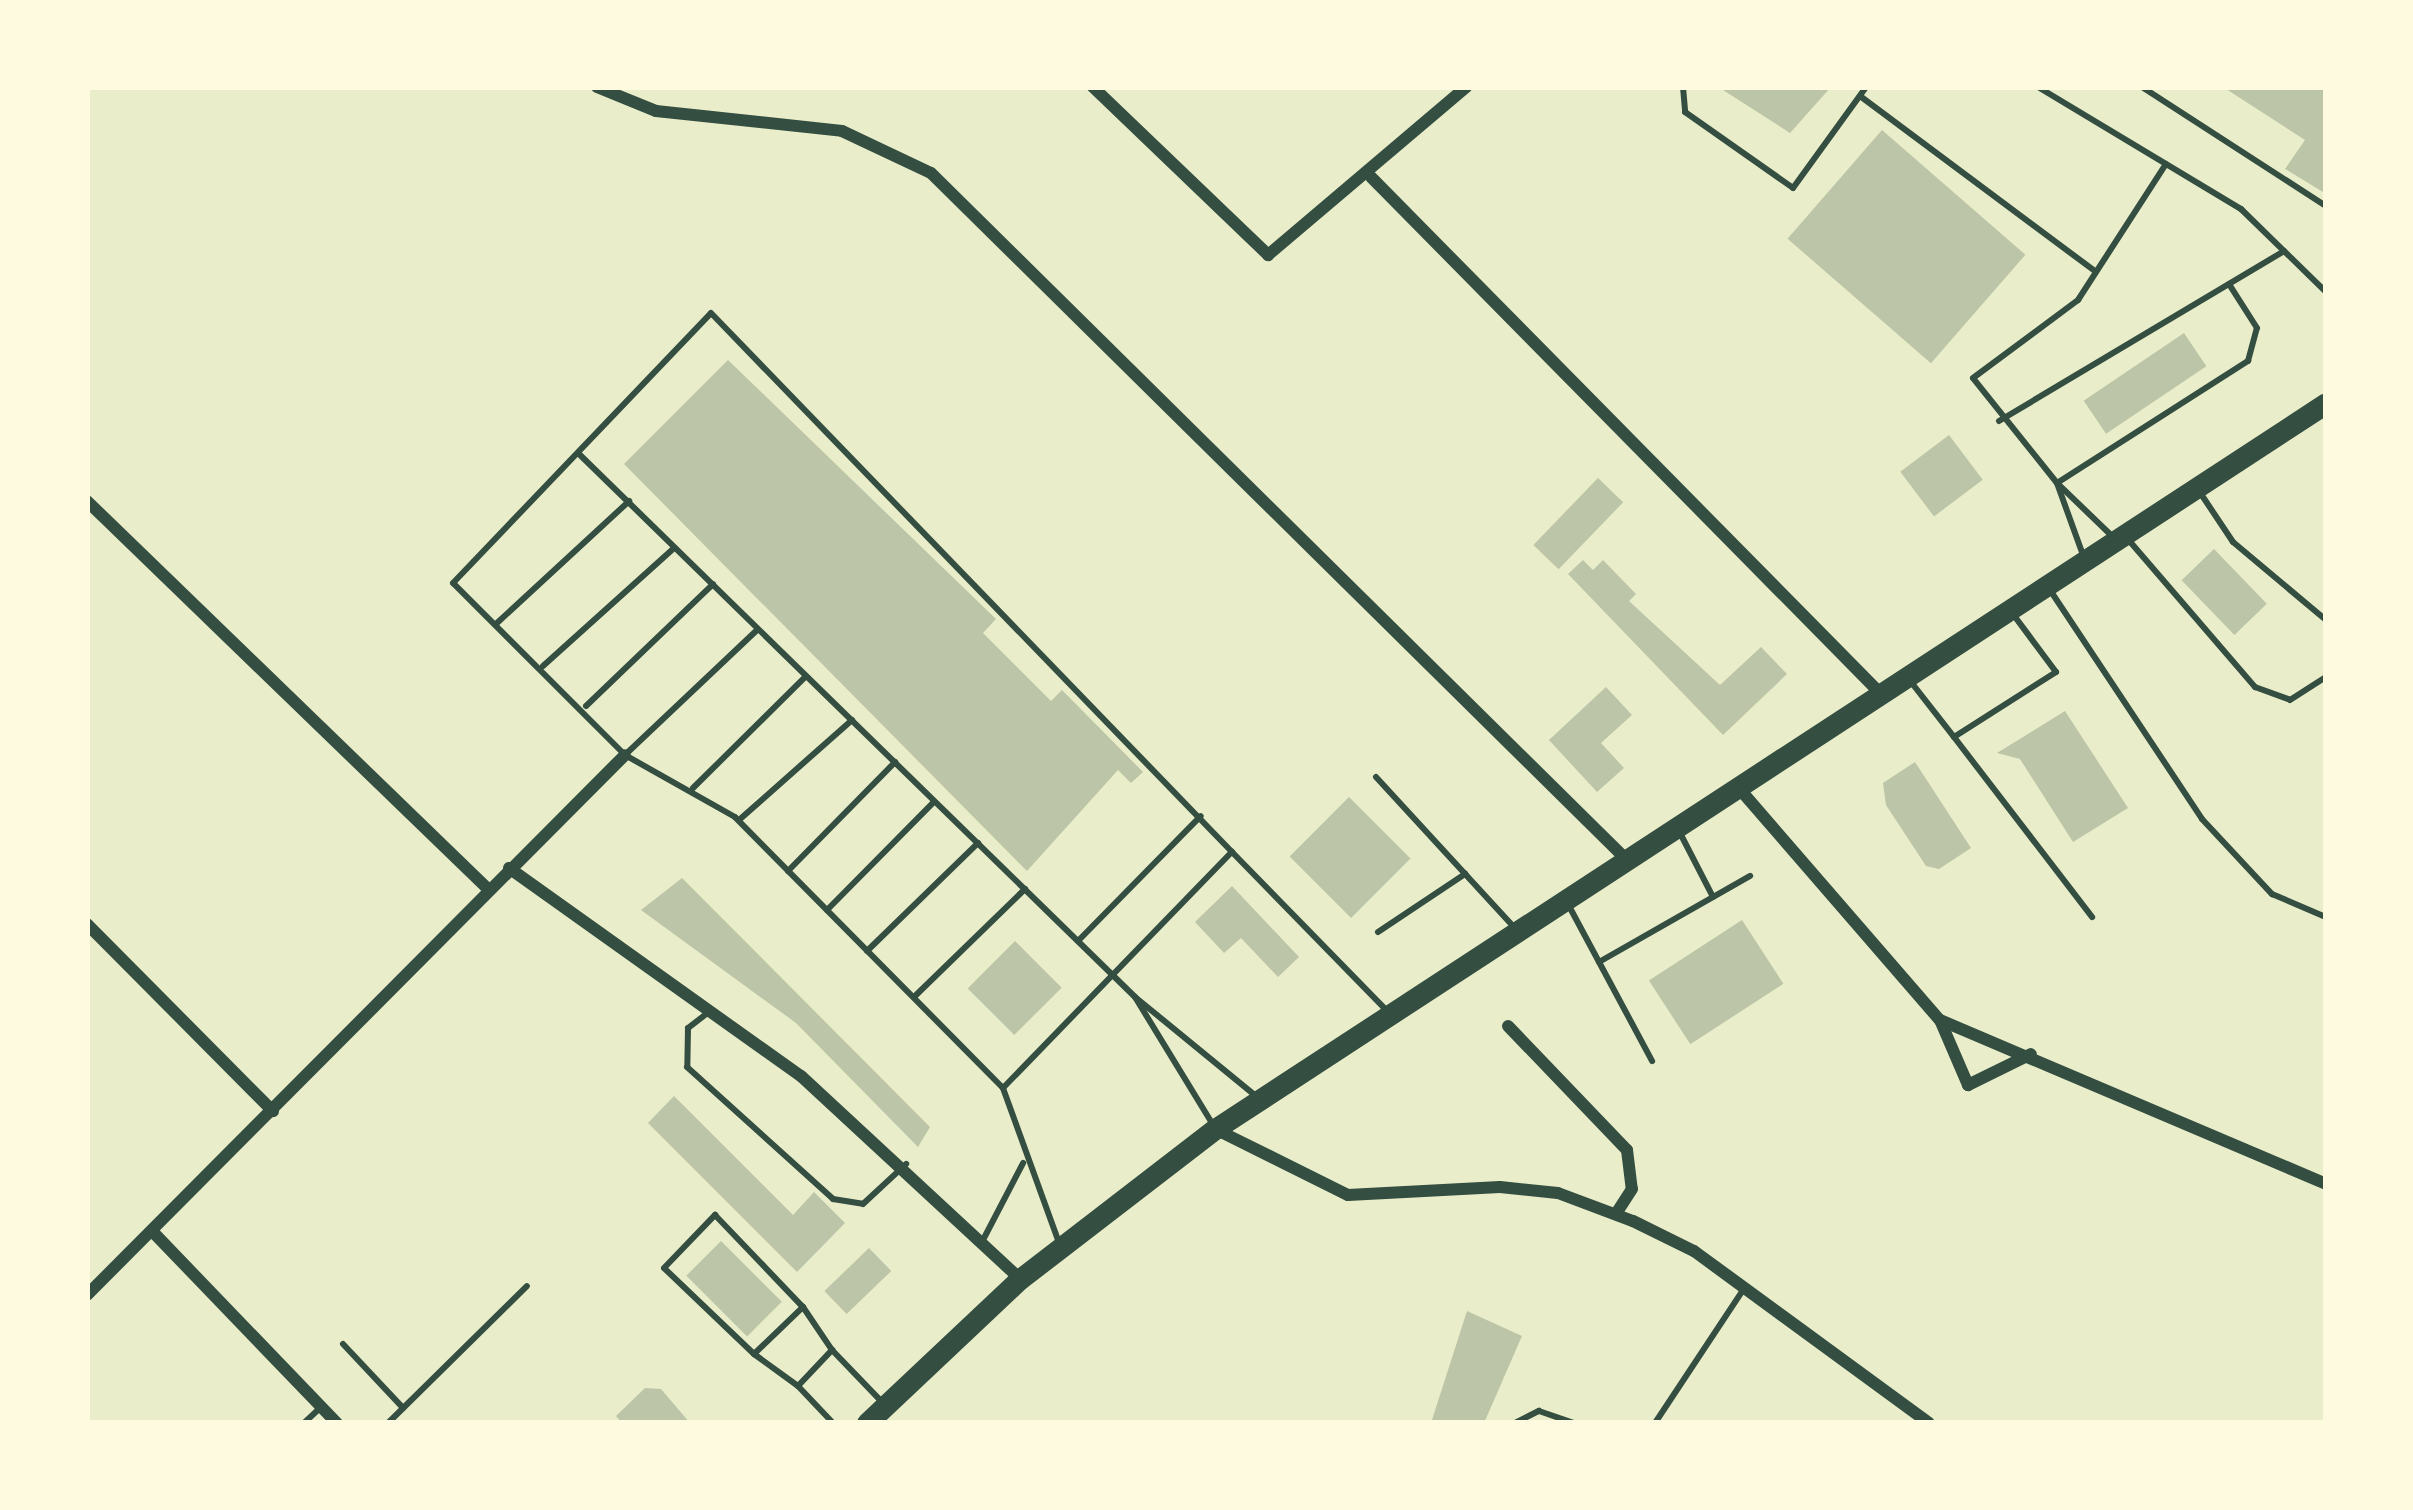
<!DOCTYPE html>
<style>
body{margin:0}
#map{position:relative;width:2413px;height:1510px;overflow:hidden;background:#e9edc9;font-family:Jost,sans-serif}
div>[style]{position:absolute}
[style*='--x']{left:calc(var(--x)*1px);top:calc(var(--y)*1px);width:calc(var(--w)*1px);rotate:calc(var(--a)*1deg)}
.building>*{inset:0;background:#bcc5a7;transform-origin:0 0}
.service>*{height:6px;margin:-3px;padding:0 3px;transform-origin:3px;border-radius:3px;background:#344e41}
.minor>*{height:12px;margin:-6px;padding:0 6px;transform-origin:6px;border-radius:6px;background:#344e41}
.trunk>*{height:21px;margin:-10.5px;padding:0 10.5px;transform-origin:10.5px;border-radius:10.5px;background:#344e41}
span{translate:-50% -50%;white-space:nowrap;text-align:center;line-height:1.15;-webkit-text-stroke:10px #fefae0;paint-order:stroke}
.frame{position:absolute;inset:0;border:90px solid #fefae0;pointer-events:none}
</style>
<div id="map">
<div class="building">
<div style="clip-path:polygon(1831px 87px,1790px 133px,1723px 90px,1725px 87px)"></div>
<div style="clip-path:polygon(2223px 87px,2326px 87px,2323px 192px,2285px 169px,2305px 140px)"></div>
<div style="left:1882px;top:130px;width:190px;height:144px;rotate:41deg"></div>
<div style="left:2184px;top:333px;width:40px;height:121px;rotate:56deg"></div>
<div style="clip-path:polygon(728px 360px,996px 619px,983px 633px,1051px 701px,1062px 690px,1143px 772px,1131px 783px,1118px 770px,1027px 871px,624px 464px)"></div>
<div style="left:1949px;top:435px;width:56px;height:61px;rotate:53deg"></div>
<div style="left:1598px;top:478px;width:35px;height:93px;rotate:44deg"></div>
<div style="left:2214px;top:549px;width:76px;height:45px;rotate:46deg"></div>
<div style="clip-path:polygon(1583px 560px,1593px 570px,1603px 560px,1636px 594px,1629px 601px,1720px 685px,1761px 647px,1787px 674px,1723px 735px,1568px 574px)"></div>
<div style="clip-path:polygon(1606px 687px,1632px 715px,1601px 743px,1624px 768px,1597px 792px,1549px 740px)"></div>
<div style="clip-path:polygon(2065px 711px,2128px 808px,2073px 842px,2020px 759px,1997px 753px)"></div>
<div style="clip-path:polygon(1915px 762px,1971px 848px,1939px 869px,1926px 866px,1886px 805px,1883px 783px)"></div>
<div style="left:1349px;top:797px;width:87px;height:84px;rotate:45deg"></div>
<div style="clip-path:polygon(682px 878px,930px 1127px,918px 1147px,796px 1023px,641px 910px)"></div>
<div style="clip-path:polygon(1232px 886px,1299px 957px,1278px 977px,1241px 938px,1224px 953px,1195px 922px)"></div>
<div style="left:1742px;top:920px;width:76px;height:111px;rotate:57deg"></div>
<div style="left:1015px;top:941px;width:66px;height:67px;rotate:45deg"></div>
<div style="clip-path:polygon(674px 1096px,793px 1215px,814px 1192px,845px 1223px,797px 1272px,648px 1123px)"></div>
<div style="left:721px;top:1241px;width:86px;height:49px;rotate:45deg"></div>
<div style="left:869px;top:1248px;width:32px;height:62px;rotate:46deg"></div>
<div style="clip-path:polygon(1467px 1311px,1522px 1336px,1484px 1423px,1431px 1423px)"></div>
<div style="clip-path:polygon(645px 1388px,661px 1389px,690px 1423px,622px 1423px,616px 1416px)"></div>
</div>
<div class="service">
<div style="--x:1683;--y:87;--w:25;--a:85"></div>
<div style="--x:1685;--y:112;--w:132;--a:35.1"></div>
<div style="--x:1793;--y:188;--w:125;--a:-54.1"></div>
<div style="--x:2038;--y:87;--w:237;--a:31"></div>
<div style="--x:2241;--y:209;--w:119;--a:44.3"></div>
<div style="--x:2142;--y:87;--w:219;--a:32.9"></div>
<div style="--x:1860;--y:96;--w:294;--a:36.7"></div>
<div style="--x:1999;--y:421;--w:332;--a:-30.8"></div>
<div style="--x:578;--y:453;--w:779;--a:44.32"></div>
<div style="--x:1135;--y:997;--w:158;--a:39.3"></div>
<div style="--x:2199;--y:491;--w:61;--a:56.3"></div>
<div style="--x:2233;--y:542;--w:121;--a:40"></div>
<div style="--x:2113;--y:537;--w:78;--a:-136"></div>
<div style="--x:2057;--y:483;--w:227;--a:-32.6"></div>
<div style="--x:2248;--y:361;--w:34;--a:-75"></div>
<div style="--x:2257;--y:328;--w:52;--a:-122.5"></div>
<div style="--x:2126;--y:537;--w:198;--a:49.3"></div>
<div style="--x:2255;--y:687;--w:37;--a:20"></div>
<div style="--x:2290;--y:700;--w:43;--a:-32.6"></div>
<div style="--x:2083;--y:555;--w:77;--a:-109.9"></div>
<div style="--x:2057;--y:483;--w:134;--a:-128.7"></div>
<div style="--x:1973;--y:378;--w:131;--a:-36.6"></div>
<div style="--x:2078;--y:300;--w:162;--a:-57.1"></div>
<div style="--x:2048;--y:587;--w:278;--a:56.4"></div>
<div style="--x:2202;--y:819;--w:103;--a:47"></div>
<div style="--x:2272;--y:894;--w:59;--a:23.1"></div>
<div style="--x:497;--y:623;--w:180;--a:-42.7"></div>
<div style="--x:543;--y:666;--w:176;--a:-42"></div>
<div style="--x:1911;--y:682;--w:70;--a:52"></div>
<div style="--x:1954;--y:737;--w:121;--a:-32.5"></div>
<div style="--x:2056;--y:672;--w:72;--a:-126.6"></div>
<div style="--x:586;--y:706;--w:176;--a:-43.8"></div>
<div style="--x:1954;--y:737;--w:227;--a:52.5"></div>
<div style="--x:627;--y:753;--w:179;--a:-43.4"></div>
<div style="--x:1376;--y:777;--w:204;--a:47.4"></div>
<div style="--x:693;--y:788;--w:159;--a:-44.7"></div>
<div style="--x:739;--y:820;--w:151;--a:-41.5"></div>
<div style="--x:1679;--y:831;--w:74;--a:62.7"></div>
<div style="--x:788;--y:871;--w:153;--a:-45.5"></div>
<div style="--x:1569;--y:906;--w:176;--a:61.8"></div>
<div style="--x:827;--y:910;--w:152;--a:-45.3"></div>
<div style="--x:1378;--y:932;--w:105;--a:-33.7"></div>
<div style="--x:1078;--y:941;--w:175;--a:-45.5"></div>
<div style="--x:867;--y:951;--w:155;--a:-44.2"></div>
<div style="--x:1599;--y:962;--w:174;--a:-29.7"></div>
<div style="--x:914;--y:997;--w:155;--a:-44.2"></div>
<div style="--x:1135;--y:997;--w:150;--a:58.6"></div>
<div style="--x:710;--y:1011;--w:28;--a:142"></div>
<div style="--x:688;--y:1028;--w:39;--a:91"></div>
<div style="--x:687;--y:1067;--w:197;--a:42.1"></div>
<div style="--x:833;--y:1199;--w:30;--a:9"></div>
<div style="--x:863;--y:1204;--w:59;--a:-42.9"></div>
<div style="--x:1003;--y:1088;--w:381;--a:-134.7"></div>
<div style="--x:735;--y:817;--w:126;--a:-150.6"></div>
<div style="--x:625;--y:755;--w:243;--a:-135"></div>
<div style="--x:453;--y:583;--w:373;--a:-46.3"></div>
<div style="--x:711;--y:313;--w:750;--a:45.97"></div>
<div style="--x:983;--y:1240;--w:87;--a:-62.5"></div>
<div style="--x:1058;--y:1240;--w:162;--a:-109.9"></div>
<div style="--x:1003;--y:1088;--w:329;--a:-45.9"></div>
<div style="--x:1232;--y:852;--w:222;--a:45.7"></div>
<div style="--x:343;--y:1344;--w:88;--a:46.8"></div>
<div style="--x:754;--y:1354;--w:124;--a:-136.3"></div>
<div style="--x:664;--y:1268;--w:74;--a:-46.1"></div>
<div style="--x:715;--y:1215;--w:127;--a:46.3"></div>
<div style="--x:798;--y:1386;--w:54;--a:-144"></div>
<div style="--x:754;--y:1354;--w:68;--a:-43.8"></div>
<div style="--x:803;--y:1307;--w:52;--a:56"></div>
<div style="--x:304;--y:1423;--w:23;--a:-43"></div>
<div style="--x:388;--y:1423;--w:195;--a:-44.6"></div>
<div style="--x:833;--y:1423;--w:51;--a:-133.4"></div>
<div style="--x:798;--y:1386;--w:50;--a:-46.6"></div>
<div style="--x:832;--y:1350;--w:74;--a:46.1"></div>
<div style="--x:1515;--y:1423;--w:27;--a:-27"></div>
<div style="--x:1539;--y:1411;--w:37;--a:19"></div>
<div style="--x:1655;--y:1423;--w:159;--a:-56.5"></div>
</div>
<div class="minor">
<div style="--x:597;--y:87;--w:64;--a:22.1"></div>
<div style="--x:656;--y:111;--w:187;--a:6.1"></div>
<div style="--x:842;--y:131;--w:98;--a:25.3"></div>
<div style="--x:931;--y:173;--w:975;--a:44.63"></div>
<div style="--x:1093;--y:87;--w:243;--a:43.8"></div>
<div style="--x:1268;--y:255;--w:260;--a:-40.3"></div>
<div style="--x:1371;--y:177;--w:723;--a:45.39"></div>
<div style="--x:87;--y:501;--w:558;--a:44.06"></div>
<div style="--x:1737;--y:786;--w:310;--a:49.1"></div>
<div style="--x:1940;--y:1020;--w:419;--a:23"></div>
<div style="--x:509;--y:868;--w:359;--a:35.5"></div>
<div style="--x:801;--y:1076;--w:299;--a:42.8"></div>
<div style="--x:87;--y:924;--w:264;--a:45.2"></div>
<div style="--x:1940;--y:1020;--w:71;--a:66.7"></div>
<div style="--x:1968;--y:1085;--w:70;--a:-26.2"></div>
<div style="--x:1508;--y:1026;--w:172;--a:46.2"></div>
<div style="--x:1627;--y:1150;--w:39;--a:83"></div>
<div style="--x:1632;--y:1189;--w:30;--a:123"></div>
<div style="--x:1215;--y:1129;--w:148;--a:26.4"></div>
<div style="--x:1348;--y:1195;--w:152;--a:-3"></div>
<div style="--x:1500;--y:1187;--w:58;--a:5.9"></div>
<div style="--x:1558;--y:1193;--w:80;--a:20.5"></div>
<div style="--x:1633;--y:1221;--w:68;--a:26.2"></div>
<div style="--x:1694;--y:1251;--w:291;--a:36.2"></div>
<div style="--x:152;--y:1231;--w:267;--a:46.1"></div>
<div style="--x:87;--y:1295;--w:762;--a:-45.11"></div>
</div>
<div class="trunk">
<div style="--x:867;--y:1423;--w:210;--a:-43.3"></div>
<div style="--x:1020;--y:1279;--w:246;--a:-37.6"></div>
<div style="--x:1215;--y:1129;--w:1327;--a:-33.16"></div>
</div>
<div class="frame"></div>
</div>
